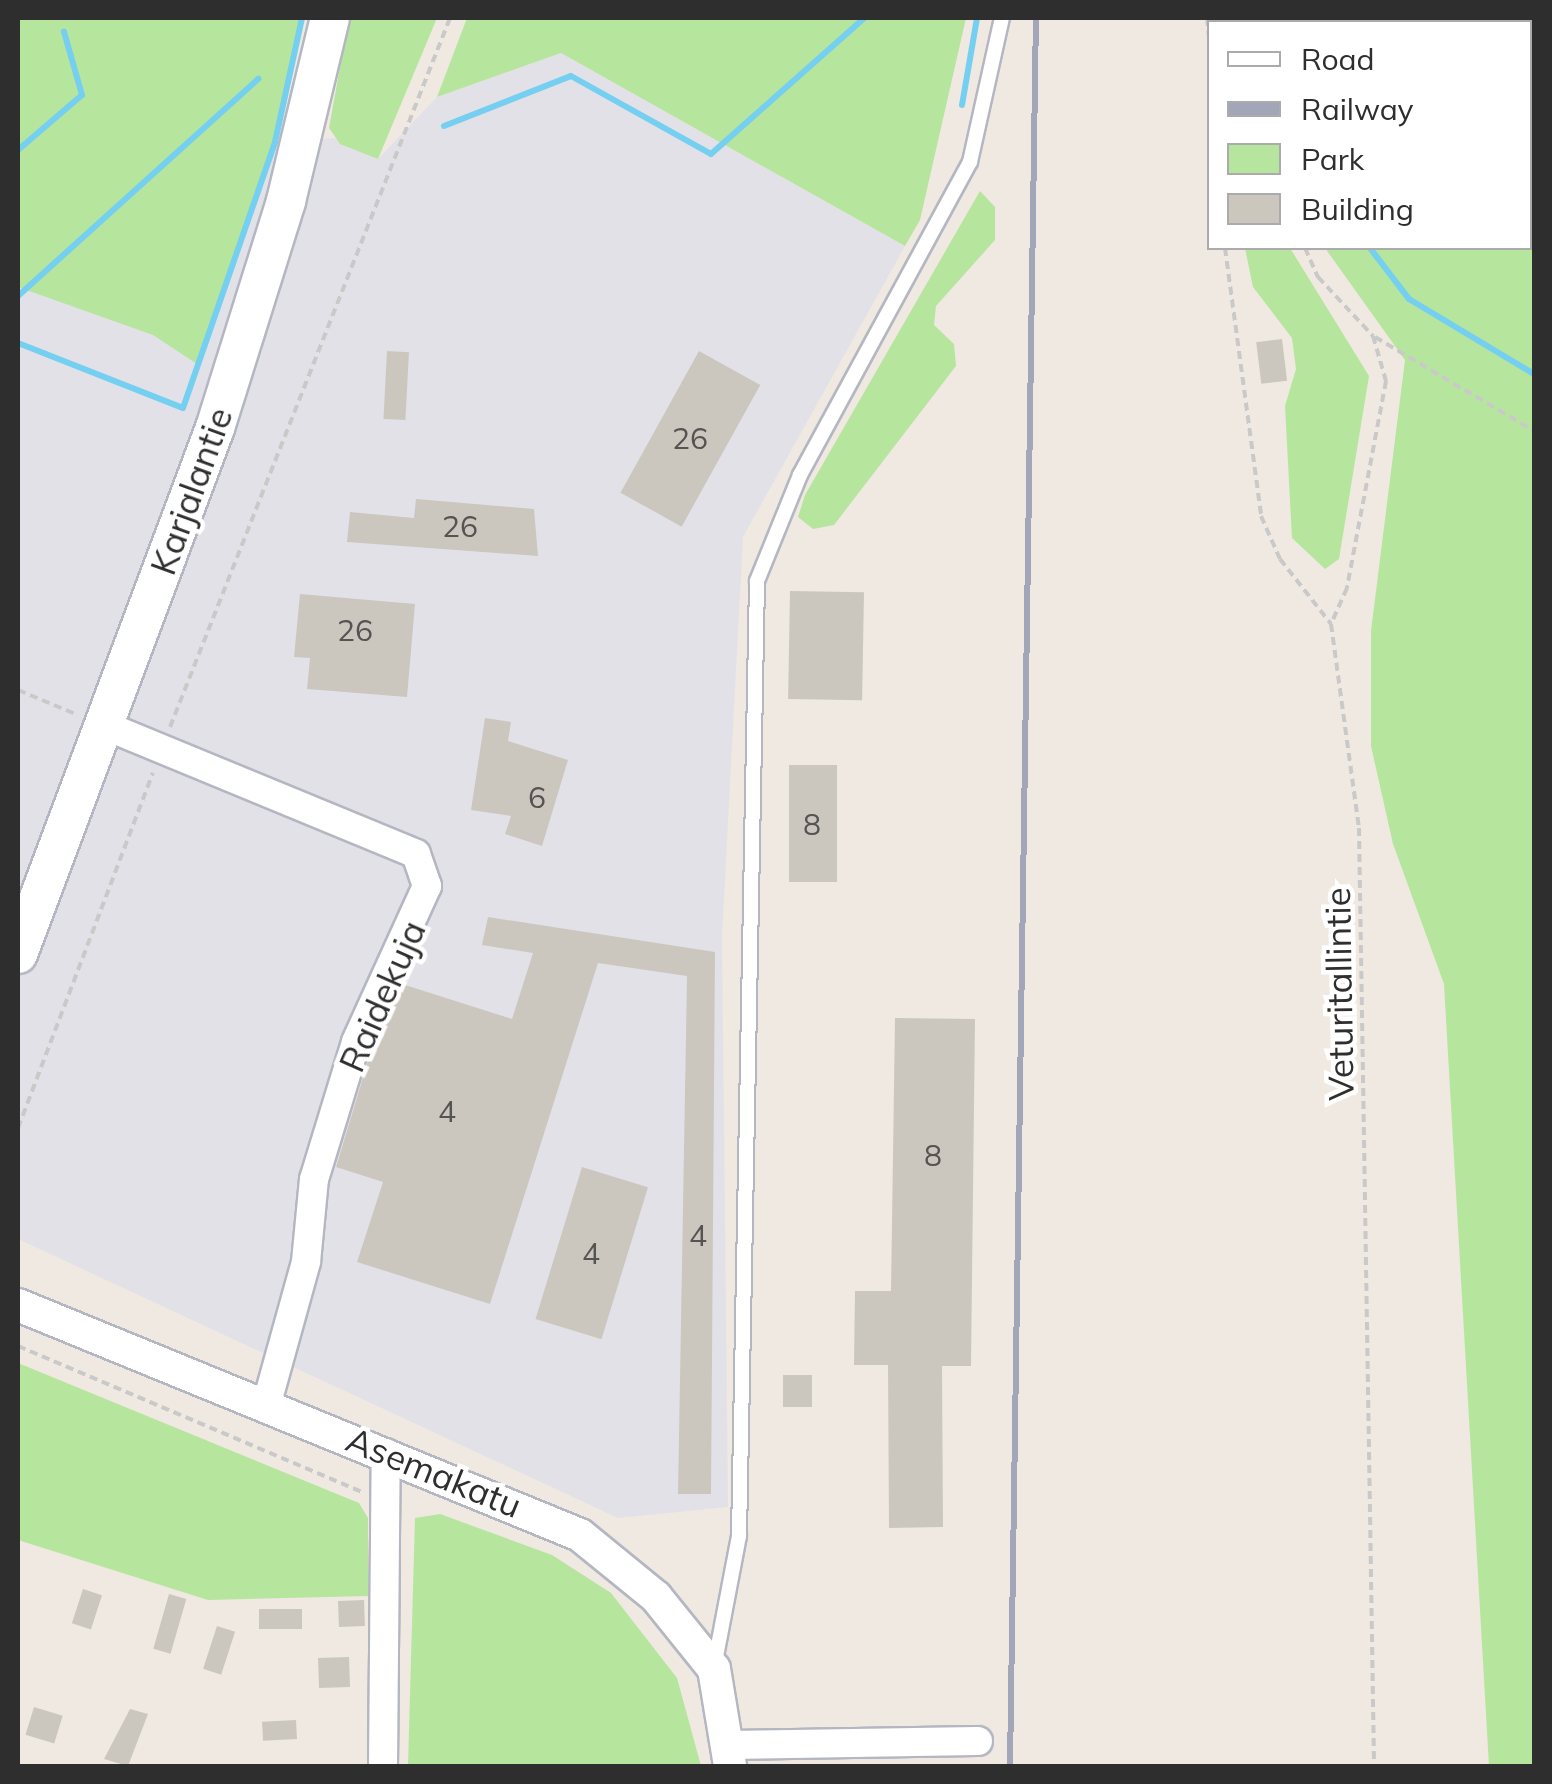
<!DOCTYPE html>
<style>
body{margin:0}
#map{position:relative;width:1552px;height:1784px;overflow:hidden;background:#efe9e1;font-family:Mulish,sans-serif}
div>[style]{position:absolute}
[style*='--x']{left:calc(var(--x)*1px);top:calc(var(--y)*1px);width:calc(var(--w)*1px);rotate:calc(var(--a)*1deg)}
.industrial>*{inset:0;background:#e3e1e8}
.green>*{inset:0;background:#b6e59e}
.stream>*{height:6px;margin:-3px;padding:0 3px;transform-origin:3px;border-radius:3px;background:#75cff0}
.building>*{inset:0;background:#cbc7bf;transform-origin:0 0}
.path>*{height:4px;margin-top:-2px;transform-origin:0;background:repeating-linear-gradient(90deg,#c9c9c9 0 8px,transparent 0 13px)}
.roads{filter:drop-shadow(2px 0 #b4b7c1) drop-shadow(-2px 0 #b4b7c1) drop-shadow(0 2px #b4b7c1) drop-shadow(0 -2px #b4b7c1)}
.service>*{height:14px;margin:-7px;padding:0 7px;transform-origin:7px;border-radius:7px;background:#fff}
.minor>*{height:28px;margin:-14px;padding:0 14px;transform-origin:14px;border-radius:14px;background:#fff}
.tertiary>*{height:32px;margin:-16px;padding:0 16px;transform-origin:16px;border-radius:16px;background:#fff}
.secondary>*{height:38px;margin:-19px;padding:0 19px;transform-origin:19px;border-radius:19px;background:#fff}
.rail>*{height:6px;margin:-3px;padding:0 3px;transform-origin:3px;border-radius:3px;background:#a3a6b8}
span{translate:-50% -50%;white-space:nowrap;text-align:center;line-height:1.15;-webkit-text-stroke:9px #fff;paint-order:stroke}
.number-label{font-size:30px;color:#555452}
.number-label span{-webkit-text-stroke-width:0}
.street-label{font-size:35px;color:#2e2e2e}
.frame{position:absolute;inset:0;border:20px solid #2e2e2e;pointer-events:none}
.legend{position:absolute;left:1207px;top:20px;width:325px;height:230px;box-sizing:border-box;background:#fff;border:2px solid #ababab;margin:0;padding:12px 18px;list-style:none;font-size:30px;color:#2e2e2e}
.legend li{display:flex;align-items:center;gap:20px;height:50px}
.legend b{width:50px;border:2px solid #ababab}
</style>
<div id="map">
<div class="industrial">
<div style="clip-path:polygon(561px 53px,905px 246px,743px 537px,722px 936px,728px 1507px,618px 1518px,18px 1239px,18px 159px,334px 138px,378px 159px,437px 97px)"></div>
</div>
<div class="green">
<div style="clip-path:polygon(18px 18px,302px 18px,275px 142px,197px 364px,153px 335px,18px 287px)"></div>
<div style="clip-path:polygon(349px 18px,437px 18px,378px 159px,340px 144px,329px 128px)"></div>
<div style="clip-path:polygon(467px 18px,966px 18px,920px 220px,905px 246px,561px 53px,437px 97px)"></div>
<div style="clip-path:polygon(1242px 18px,1534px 18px,1534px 1766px,1489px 1766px,1444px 984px,1393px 844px,1371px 746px,1371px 631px,1405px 360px,1325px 248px,1530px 248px,1530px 22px)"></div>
<div style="clip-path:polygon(980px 191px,995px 207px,995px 240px,936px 306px,934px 325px,954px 344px,956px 366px,834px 525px,813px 529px,798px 517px,805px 495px)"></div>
<div style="clip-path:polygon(1245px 248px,1290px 248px,1369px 376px,1339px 559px,1325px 569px,1292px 538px,1285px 406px,1296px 369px,1292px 338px,1253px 287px)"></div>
<div style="clip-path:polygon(18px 1363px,359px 1503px,368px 1518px,368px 1596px,208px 1600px,18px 1540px)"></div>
<div style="clip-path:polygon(440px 1514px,552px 1555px,611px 1593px,677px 1678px,701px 1766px,408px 1766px,415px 1518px)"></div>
</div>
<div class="stream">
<div style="--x:1289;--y:18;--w:4;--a:76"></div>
<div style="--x:962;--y:105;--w:88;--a:-80.2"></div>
<div style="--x:444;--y:126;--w:136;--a:-21.5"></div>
<div style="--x:571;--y:76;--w:160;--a:29.1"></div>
<div style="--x:711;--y:154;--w:205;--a:-41.6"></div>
<div style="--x:18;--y:150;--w:84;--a:-40.7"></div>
<div style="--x:82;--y:95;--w:66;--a:-105.9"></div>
<div style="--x:1370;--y:248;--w:64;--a:52.6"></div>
<div style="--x:1409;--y:299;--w:146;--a:31"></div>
<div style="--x:18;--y:296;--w:324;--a:-42.1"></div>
<div style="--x:18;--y:343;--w:177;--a:21.5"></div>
<div style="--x:183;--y:408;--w:281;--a:-70.9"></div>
<div style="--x:275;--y:142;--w:127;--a:-77.7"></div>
</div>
<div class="building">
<div style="left:1282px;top:339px;width:42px;height:26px;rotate:83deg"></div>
<div style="left:387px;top:351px;width:22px;height:68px;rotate:3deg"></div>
<div style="left:699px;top:351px;width:70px;height:162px;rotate:29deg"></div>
<div style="clip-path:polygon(416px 499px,534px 509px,538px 556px,347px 542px,350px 512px,414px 518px)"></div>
<div style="left:790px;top:591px;width:74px;height:108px;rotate:1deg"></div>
<div style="clip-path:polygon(300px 594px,415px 604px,407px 697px,307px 689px,310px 658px,294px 657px)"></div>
<div style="clip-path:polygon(485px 718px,511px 722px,508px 741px,568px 760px,542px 846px,505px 834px,511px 816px,471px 810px)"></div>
<div style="left:789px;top:765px;width:48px;height:117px"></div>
<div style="clip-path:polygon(488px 917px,715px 952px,711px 1494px,678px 1494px,687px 976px,598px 963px,490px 1304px,357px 1262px,383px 1182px,336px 1167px,372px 1048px,402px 984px,512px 1019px,533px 953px,482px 945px)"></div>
<div style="clip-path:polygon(895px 1018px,975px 1019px,971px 1366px,942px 1366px,943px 1527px,889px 1528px,888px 1365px,854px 1365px,855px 1291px,891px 1291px)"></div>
<div style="left:582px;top:1167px;width:69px;height:159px;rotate:17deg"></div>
<div style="left:812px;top:1375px;width:32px;height:29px;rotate:90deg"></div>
<div style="left:83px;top:1589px;width:20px;height:36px;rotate:18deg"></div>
<div style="left:169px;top:1594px;width:18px;height:57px;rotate:16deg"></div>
<div style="left:364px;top:1600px;width:26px;height:26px;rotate:88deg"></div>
<div style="left:302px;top:1609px;width:20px;height:43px;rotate:90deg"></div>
<div style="left:217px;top:1626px;width:19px;height:45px;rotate:18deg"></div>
<div style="left:349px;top:1657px;width:30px;height:31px;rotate:88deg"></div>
<div style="left:34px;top:1707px;width:30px;height:29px;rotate:17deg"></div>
<div style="clip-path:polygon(130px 1709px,148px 1714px,128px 1766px,104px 1759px)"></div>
<div style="left:296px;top:1720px;width:19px;height:34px;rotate:87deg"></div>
</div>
<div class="path">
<div style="--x:1207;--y:18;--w:29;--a:84"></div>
<div style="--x:1246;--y:18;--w:4;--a:63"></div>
<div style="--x:1225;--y:248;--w:270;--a:82.3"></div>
<div style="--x:1261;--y:516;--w:47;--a:66.2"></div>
<div style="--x:1280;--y:559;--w:83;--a:51.9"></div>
<div style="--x:1331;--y:624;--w:206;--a:82.2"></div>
<div style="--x:1359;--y:828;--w:938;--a:89.08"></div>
<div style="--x:1305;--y:248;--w:32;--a:66"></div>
<div style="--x:1318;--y:277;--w:81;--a:47"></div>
<div style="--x:1373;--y:336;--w:47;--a:73.9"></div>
<div style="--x:1386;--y:381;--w:211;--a:100.7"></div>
<div style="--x:1347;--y:588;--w:39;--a:114"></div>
<div style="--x:1375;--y:337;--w:185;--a:30.6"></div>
<div style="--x:18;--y:690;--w:65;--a:22.6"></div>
<div style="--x:170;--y:727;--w:762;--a:-68.45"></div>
<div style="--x:18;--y:1128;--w:380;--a:-69.2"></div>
<div style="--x:18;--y:1346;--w:374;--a:23"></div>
</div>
<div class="roads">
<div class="service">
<div style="--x:714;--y:1667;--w:133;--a:-79.2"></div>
<div style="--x:739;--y:1536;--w:955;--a:-88.92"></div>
<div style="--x:757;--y:581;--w:114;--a:-67.9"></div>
<div style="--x:800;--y:475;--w:356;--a:-61.5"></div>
<div style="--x:970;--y:162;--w:148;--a:-77.5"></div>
</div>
<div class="minor">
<div style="--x:106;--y:726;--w:335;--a:22.4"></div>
<div style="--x:416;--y:854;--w:34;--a:71"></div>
<div style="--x:427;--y:886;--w:171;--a:114.5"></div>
<div style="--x:356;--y:1042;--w:143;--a:107"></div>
<div style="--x:314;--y:1179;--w:83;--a:95.5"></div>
<div style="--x:306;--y:1262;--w:149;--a:105.5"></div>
<div style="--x:729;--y:1745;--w:249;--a:-0.9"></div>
<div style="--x:383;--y:1766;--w:313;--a:-89.5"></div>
</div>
<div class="tertiary">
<div style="--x:18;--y:1305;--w:607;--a:22.26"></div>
<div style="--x:580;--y:1535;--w:98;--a:39.2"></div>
<div style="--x:656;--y:1597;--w:92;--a:51.1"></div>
<div style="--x:714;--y:1669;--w:98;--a:80.6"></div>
</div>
<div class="secondary">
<div style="--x:18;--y:954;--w:562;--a:-69.47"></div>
<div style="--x:215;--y:428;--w:238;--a:-72.6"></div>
<div style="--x:286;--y:201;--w:188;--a:-76.5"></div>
</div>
</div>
<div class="rail">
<div style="--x:1010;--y:1766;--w:1748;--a:-89.15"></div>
</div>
<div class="number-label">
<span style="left:690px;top:438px">26</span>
<span style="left:460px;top:526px">26</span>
<span style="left:355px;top:630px">26</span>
<span style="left:537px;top:797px">6</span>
<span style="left:812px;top:824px">8</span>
<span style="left:447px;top:1111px">4</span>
<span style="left:933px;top:1155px">8</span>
<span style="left:698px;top:1235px">4</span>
<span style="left:591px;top:1253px">4</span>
</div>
<div class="street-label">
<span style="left:191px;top:491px;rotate:-70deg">Karjalantie</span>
<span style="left:1339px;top:994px;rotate:-91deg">Veturitallintie</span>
<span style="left:382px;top:996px;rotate:-66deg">Raidekuja</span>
<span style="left:434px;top:1472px;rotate:22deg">Asemakatu</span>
</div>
<div class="frame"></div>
<ul class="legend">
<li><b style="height:12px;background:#fff"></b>Road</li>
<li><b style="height:12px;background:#a3a6b8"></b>Railway</li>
<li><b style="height:28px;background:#b6e59e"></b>Park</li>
<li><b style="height:28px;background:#cbc7bf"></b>Building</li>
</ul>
</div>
